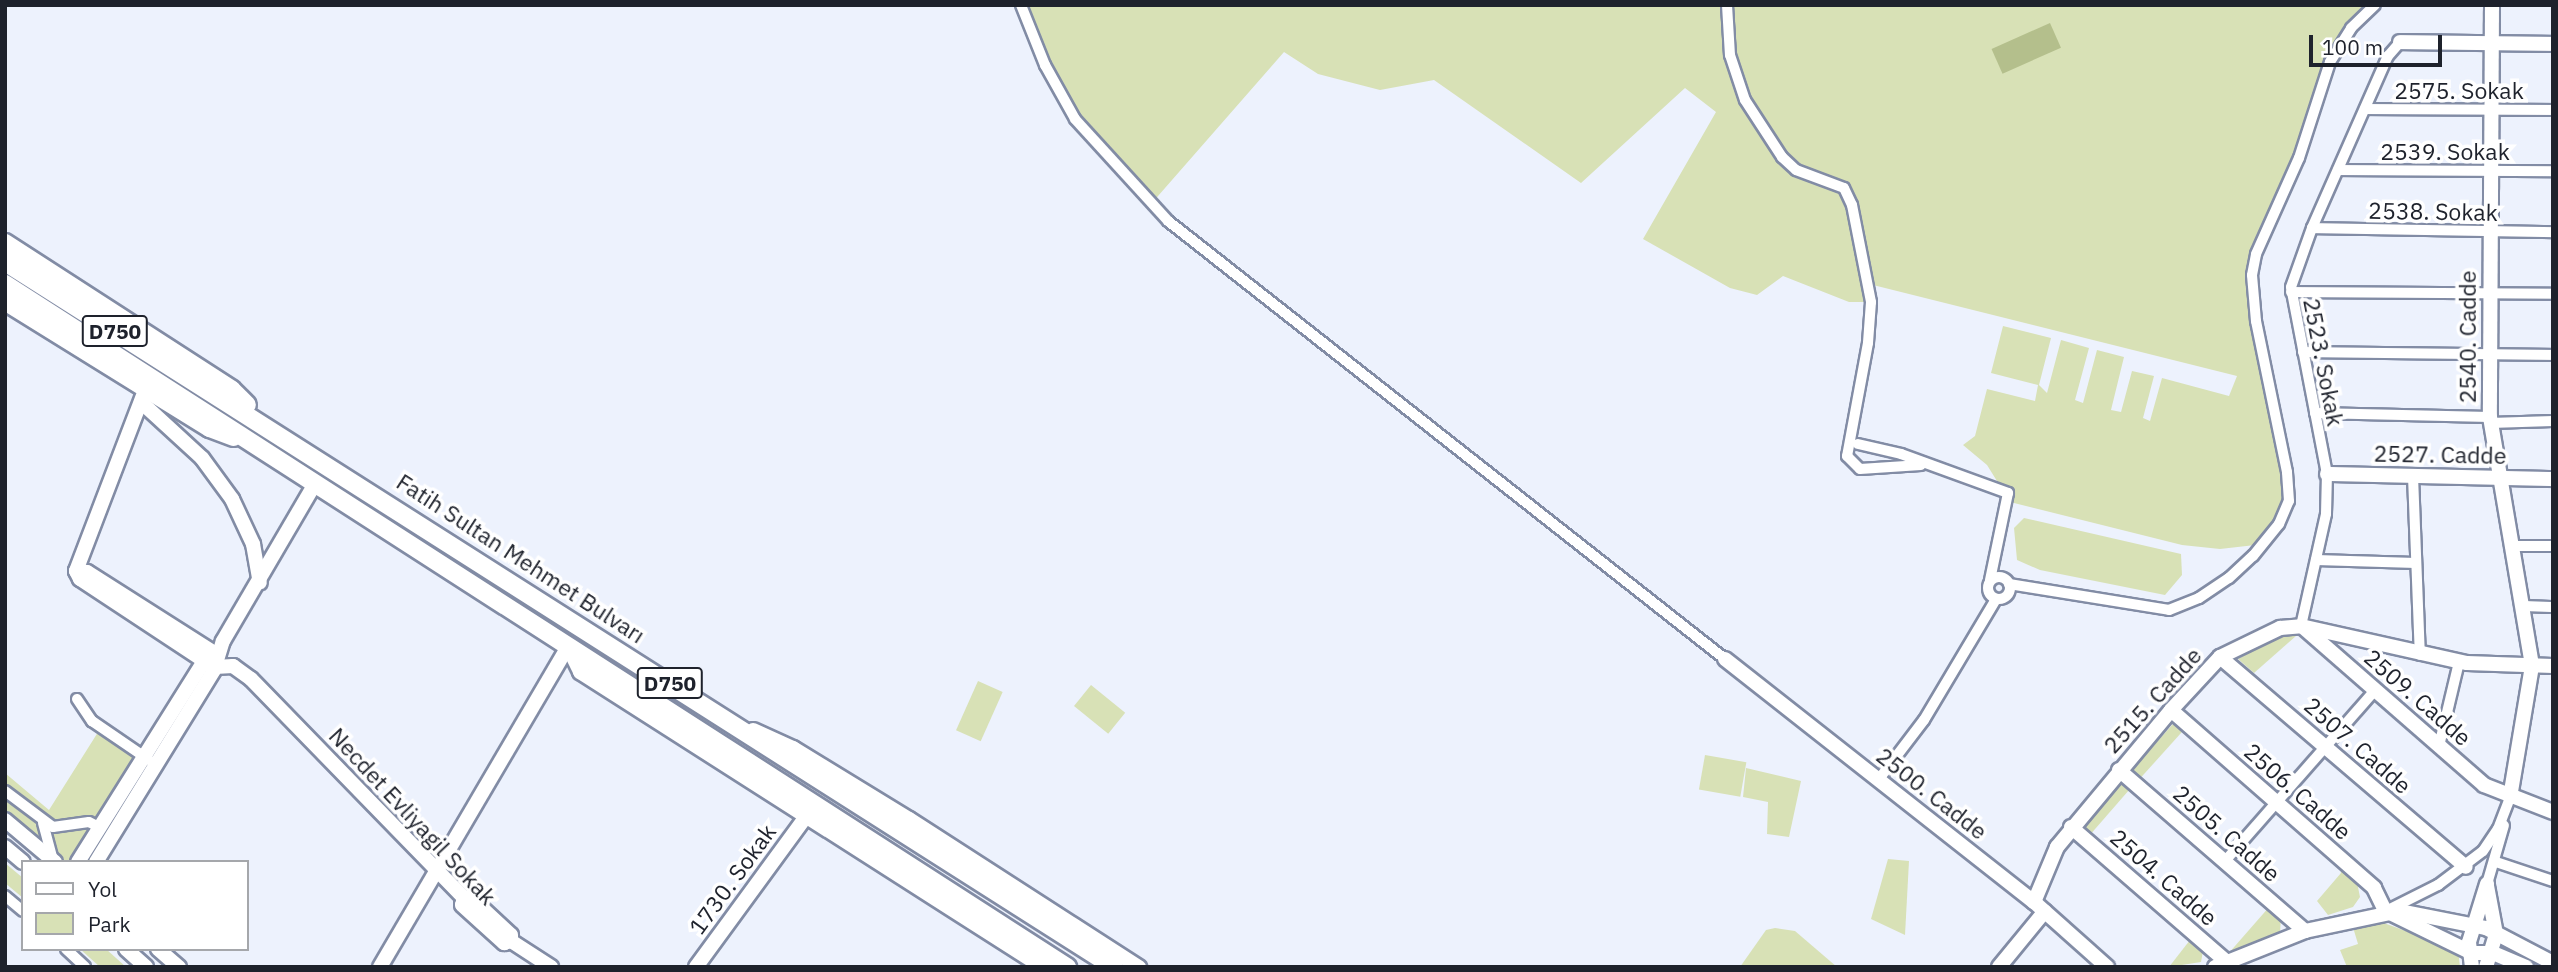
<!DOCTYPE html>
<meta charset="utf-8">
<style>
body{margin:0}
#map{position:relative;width:2558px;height:972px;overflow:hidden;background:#edf2fd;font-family:"IBM Plex Sans",sans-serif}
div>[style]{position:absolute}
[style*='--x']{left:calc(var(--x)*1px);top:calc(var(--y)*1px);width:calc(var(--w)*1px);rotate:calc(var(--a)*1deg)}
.green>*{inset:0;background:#d8e1b6;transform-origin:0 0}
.water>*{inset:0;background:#b4bf8c;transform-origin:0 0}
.roads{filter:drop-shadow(2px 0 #828ca5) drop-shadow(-2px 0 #828ca5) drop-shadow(0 2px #828ca5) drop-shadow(0 -2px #828ca5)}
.street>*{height:10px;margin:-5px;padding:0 5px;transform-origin:5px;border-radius:5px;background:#fff}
.street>.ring{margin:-5px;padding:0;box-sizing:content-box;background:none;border:10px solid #fff;border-radius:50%}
.secondary>*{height:14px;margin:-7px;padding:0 7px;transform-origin:7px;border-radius:7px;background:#fff}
.primary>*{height:14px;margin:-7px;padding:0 7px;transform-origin:7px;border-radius:7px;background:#fff}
.highway>*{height:18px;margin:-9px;padding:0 9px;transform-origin:9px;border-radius:9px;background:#fff}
span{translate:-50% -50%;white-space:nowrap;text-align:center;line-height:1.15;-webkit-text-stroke:7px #fff;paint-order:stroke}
.shield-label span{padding:2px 5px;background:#fff;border:2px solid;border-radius:5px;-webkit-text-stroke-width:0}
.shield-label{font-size:21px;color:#1e222c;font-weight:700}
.street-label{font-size:23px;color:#1e222c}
.frame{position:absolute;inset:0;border:7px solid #1e222c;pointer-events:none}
.legend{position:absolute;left:21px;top:860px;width:228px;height:91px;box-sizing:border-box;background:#fff;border:2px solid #a5a7ab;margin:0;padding:9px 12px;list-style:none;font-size:21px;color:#1e222c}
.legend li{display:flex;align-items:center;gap:14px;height:35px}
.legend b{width:35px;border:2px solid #a5a7ab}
.scale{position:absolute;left:2309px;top:35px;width:133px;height:32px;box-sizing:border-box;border:4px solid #1e222c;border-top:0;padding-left:9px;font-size:21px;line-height:24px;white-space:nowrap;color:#1e222c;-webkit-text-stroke:5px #fff;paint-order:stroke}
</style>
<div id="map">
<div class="green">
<div style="clip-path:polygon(1021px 5px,2375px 5px,2342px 41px,2252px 275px,2289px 501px,2264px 544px,2220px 549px,2182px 545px,2010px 502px,1987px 465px,1963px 445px,1975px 436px,1987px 389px,2035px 401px,2038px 385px,1991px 373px,2003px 326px,2051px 338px,2039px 385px,2047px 393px,2061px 340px,2089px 348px,2075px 400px,2083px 403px,2097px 350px,2124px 357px,2111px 410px,2121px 412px,2132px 371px,2154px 376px,2143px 418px,2150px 421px,2162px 378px,2229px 396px,2237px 376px,1869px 284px,1871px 302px,1849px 302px,1783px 276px,1757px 295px,1730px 288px,1643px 239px,1716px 112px,1685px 88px,1581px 183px,1434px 80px,1380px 90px,1318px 74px,1284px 52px,1151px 204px,1075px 119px)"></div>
<div style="clip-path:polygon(2024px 518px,2181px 554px,2182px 575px,2165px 595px,2040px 570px,2017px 560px,2014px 528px)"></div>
<div style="clip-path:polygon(2290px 630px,2296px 636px,2254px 673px,2238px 659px)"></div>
<div style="left:978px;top:681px;width:27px;height:54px;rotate:24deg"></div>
<div style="left:1091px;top:685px;width:44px;height:27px;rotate:39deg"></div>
<div style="left:2173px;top:724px;width:12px;height:62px;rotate:42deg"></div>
<div style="clip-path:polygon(100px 729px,143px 756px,78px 862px,55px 862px,5px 819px,5px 773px,49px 810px)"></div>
<div style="left:1705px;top:755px;width:42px;height:35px;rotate:10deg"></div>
<div style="clip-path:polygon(1746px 768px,1801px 781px,1789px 837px,1767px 834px,1768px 802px,1743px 797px)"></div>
<div style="left:2124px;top:779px;width:11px;height:65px;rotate:41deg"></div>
<div style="clip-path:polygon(1888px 859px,1909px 861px,1905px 935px,1871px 919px)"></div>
<div style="clip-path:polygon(5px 863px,23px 878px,23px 898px,5px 883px)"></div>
<div style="clip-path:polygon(2340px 867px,2357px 882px,2360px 897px,2353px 907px,2328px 915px,2317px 901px,2341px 873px)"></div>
<div style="clip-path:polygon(2270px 906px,2281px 916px,2280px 933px,2228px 954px)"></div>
<div style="clip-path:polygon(2381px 922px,2458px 950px,2460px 967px,2347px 967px,2340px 950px,2358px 944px,2352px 924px)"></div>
<div style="clip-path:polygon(1775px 928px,1795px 931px,1837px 967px,1740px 967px,1766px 930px)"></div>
<div style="clip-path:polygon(2190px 940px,2203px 951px,2201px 962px,2169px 967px)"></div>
<div style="clip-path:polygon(80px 949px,106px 949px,126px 967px,100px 967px)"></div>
</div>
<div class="water">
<div style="left:2050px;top:23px;width:27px;height:64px;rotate:66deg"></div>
</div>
<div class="roads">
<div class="street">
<div style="--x:1021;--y:5;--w:65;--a:68.2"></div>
<div style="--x:1045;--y:65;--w:62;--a:60.9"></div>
<div style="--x:1075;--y:119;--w:138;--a:47.6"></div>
<div style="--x:1168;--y:221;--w:709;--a:38.18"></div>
<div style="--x:1727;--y:5;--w:50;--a:86.6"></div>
<div style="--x:1730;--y:55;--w:47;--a:71.6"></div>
<div style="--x:1745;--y:100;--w:68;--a:57"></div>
<div style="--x:1782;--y:157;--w:19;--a:43"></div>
<div style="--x:1796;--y:170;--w:51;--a:20.6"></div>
<div style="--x:1844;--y:188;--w:19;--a:65"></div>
<div style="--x:1852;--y:205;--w:99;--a:78.9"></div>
<div style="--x:1871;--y:302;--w:41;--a:94.2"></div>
<div style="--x:1868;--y:343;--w:115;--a:100.5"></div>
<div style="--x:1847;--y:456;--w:18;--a:45"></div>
<div style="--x:1860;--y:469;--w:61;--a:-3.8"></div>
<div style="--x:2365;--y:109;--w:188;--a:0.3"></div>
<div style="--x:2338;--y:170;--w:215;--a:0.3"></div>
<div style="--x:2312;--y:228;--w:241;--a:1"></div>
<div style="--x:2291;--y:292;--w:262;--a:0.4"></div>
<div style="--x:2303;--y:352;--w:250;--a:0.7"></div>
<div style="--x:2315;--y:413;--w:175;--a:1.3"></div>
<div style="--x:2490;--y:423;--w:63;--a:-1.8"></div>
<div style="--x:1858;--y:444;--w:44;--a:13.1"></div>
<div style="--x:1901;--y:454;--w:114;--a:20"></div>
<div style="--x:2008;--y:493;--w:89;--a:101.7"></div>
<div style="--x:2413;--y:476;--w:179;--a:87.8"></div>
<div style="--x:2510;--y:546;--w:43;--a:0"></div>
<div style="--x:2316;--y:560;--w:100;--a:1.7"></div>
<div class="ring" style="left:1988px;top:577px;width:12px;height:12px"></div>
<div style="--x:2009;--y:584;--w:162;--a:9.2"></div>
<div style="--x:2169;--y:610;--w:32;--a:-22"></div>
<div style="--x:2199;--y:598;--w:36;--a:-34"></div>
<div style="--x:2229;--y:578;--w:33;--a:-43"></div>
<div style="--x:2253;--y:556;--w:41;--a:-50.9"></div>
<div style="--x:2279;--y:524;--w:25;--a:-67"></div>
<div style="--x:2289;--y:501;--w:29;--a:-94"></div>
<div style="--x:2287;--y:472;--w:154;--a:-101.6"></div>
<div style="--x:2256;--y:321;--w:46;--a:-95"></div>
<div style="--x:2252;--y:275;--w:21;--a:-79"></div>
<div style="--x:2256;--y:254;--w:105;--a:-65.9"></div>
<div style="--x:2299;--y:158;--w:101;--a:-72.1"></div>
<div style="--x:2330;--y:62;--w:40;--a:-58"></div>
<div style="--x:2351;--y:28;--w:33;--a:-44"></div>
<div style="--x:2522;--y:606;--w:31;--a:2"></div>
<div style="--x:2301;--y:626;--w:115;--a:-77.4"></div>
<div style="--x:2326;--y:514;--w:40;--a:-88.6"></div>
<div style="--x:2327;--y:474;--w:190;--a:-100.9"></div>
<div style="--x:2291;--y:287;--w:63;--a:-70.4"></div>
<div style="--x:2312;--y:228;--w:188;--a:-66.2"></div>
<div style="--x:2388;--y:56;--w:18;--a:-49"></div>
<div style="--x:77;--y:699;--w:27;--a:56"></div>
<div style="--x:92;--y:721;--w:69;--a:34.4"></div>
<div style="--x:2439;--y:746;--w:86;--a:-76.6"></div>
<div style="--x:1879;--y:779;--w:74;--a:-52.7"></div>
<div style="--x:1924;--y:720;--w:141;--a:-59.2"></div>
<div style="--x:5;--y:791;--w:60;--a:36.9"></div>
<div style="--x:53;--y:827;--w:36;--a:-8"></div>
<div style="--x:89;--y:822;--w:11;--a:27"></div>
<div style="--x:43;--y:823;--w:38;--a:75"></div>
<div style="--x:2225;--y:861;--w:227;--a:-48.7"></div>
<div style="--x:2496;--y:862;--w:60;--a:18.4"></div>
<div style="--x:2487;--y:884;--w:61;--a:-73.9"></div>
<div style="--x:5;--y:896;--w:23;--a:40"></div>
<div style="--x:2390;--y:909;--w:54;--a:-26.6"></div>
<div style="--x:2438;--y:885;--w:56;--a:-37.1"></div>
<div style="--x:2483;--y:851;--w:27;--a:-56"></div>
<div style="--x:2498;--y:829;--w:34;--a:-69"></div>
<div style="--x:66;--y:949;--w:26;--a:43"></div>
</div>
<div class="secondary">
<div style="--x:2492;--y:5;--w:412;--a:90.3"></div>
<div style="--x:2490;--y:417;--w:253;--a:80.4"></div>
<div style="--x:2532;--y:666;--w:133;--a:99.5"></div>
<div style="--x:2400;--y:42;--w:153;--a:0.7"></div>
<div style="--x:141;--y:402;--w:83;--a:42.6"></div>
<div style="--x:202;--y:458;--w:51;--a:53.8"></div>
<div style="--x:232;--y:499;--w:50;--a:65"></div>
<div style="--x:253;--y:544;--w:39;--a:80"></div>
<div style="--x:2327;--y:474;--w:226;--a:1.3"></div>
<div style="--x:76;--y:571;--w:9;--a:63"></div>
<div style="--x:80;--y:579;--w:147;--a:33.4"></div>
<div style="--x:203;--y:660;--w:14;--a:30"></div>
<div style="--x:215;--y:667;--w:18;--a:-3"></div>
<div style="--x:233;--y:666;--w:22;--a:36"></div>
<div style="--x:251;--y:679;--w:305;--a:45.8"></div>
<div style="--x:464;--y:898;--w:7;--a:106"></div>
<div style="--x:462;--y:905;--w:57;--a:42.1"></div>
<div style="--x:504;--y:943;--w:7;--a:-16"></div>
<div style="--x:511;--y:941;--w:48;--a:33"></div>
<div style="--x:76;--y:571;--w:187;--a:-69.1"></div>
<div style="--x:76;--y:571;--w:11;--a:5"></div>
<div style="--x:87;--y:572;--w:155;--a:32.4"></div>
<div style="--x:2303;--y:627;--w:240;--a:41.1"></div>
<div style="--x:2484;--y:785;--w:74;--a:21.4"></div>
<div style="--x:568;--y:647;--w:28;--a:64"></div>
<div style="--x:580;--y:672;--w:548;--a:32.56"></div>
<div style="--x:2220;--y:657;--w:323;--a:40.5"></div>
<div style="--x:1725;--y:659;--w:393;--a:38.2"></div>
<div style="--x:2034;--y:902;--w:98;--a:41.7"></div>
<div style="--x:2171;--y:710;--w:270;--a:41.2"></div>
<div style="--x:2374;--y:888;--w:25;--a:64"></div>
<div style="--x:753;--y:730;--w:44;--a:24.2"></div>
<div style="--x:793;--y:748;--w:136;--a:31.5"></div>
<div style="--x:909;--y:819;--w:274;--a:32.8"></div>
<div style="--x:2119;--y:770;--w:246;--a:40.9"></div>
<div style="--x:2071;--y:827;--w:206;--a:40.9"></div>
<div style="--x:78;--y:862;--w:247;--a:-57.9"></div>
<div style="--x:96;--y:862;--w:225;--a:-58.4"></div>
<div style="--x:214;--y:670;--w:30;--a:-73"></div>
<div style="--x:223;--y:641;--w:181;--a:-59.7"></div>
<div style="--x:464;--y:898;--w:7;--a:0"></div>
<div style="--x:471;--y:898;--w:54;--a:42.8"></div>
<div style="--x:511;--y:935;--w:6;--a:90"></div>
<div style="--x:2034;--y:902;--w:60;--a:-67.3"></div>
<div style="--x:2057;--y:847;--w:178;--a:-50.2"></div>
<div style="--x:2171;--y:710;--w:72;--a:-47.2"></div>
<div style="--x:2220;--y:657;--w:67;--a:-25.8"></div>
<div style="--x:2280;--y:628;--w:21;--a:-5"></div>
<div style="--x:2301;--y:626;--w:170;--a:12.6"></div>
<div style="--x:2467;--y:663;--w:86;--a:2"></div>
<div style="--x:2390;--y:913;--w:91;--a:26"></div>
<div style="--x:2472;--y:953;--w:21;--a:0"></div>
<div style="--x:2493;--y:953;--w:36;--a:23"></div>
<div style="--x:380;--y:967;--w:371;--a:-59.6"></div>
<div style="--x:696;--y:967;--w:185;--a:-53.8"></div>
<div style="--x:1999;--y:967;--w:72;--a:-50.6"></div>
<div style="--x:2215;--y:967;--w:97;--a:-21.8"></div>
<div style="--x:2305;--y:931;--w:97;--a:-11.9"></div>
<div style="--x:2400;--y:911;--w:88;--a:11.2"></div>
<div style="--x:2486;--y:928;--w:76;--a:27.6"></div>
<div style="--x:2472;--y:967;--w:25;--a:-97"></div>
<div style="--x:2469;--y:942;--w:61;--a:-72.8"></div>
<div style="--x:2486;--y:967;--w:34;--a:-73"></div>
<div style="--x:2496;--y:934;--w:49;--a:-100.6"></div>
</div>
<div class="primary">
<div style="--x:5;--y:820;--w:65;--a:40"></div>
<div style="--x:5;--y:847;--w:23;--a:40"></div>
<div style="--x:126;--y:949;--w:27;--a:42"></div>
<div style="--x:158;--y:949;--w:28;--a:41"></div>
</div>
<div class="highway">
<div style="--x:5;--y:243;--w:270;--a:32.9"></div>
<div style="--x:232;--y:390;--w:21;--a:45"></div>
<div style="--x:5;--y:262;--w:1314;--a:32.44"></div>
<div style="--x:5;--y:284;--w:1263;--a:32.75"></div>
<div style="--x:5;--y:301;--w:241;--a:31.8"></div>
<div style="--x:210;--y:428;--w:25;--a:21"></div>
</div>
</div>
<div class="shield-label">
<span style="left:115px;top:331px">D750</span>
<span style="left:670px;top:683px">D750</span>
</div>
<div class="street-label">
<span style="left:2459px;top:90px">2575. Sokak</span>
<span style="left:2445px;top:151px">2539. Sokak</span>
<span style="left:2433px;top:211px;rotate:1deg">2538. Sokak</span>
<span style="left:2467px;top:337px;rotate:-90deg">2540. Cadde</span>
<span style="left:2324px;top:362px;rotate:79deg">2523. Sokak</span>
<span style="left:2440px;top:454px;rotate:1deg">2527. Cadde</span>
<span style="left:521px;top:558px;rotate:33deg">Fatih Sultan Mehmet Bulvarı</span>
<span style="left:2418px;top:697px;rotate:41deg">2509. Cadde</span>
<span style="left:2152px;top:700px;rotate:-48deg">2515. Cadde</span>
<span style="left:2358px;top:745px;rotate:41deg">2507. Cadde</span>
<span style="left:2298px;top:791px;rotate:41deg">2506. Cadde</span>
<span style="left:1932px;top:793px;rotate:38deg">2500. Cadde</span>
<span style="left:413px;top:816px;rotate:47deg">Necdet Evliyagil Sokak</span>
<span style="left:2227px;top:833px;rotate:41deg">2505. Cadde</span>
<span style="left:2164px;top:877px;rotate:41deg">2504. Cadde</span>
<span style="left:732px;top:879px;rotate:-54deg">1730. Sokak</span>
</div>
<div class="frame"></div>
<ul class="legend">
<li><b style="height:9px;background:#fff"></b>Yol</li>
<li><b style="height:19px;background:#d8e1b6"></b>Park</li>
</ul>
<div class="scale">100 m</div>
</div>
